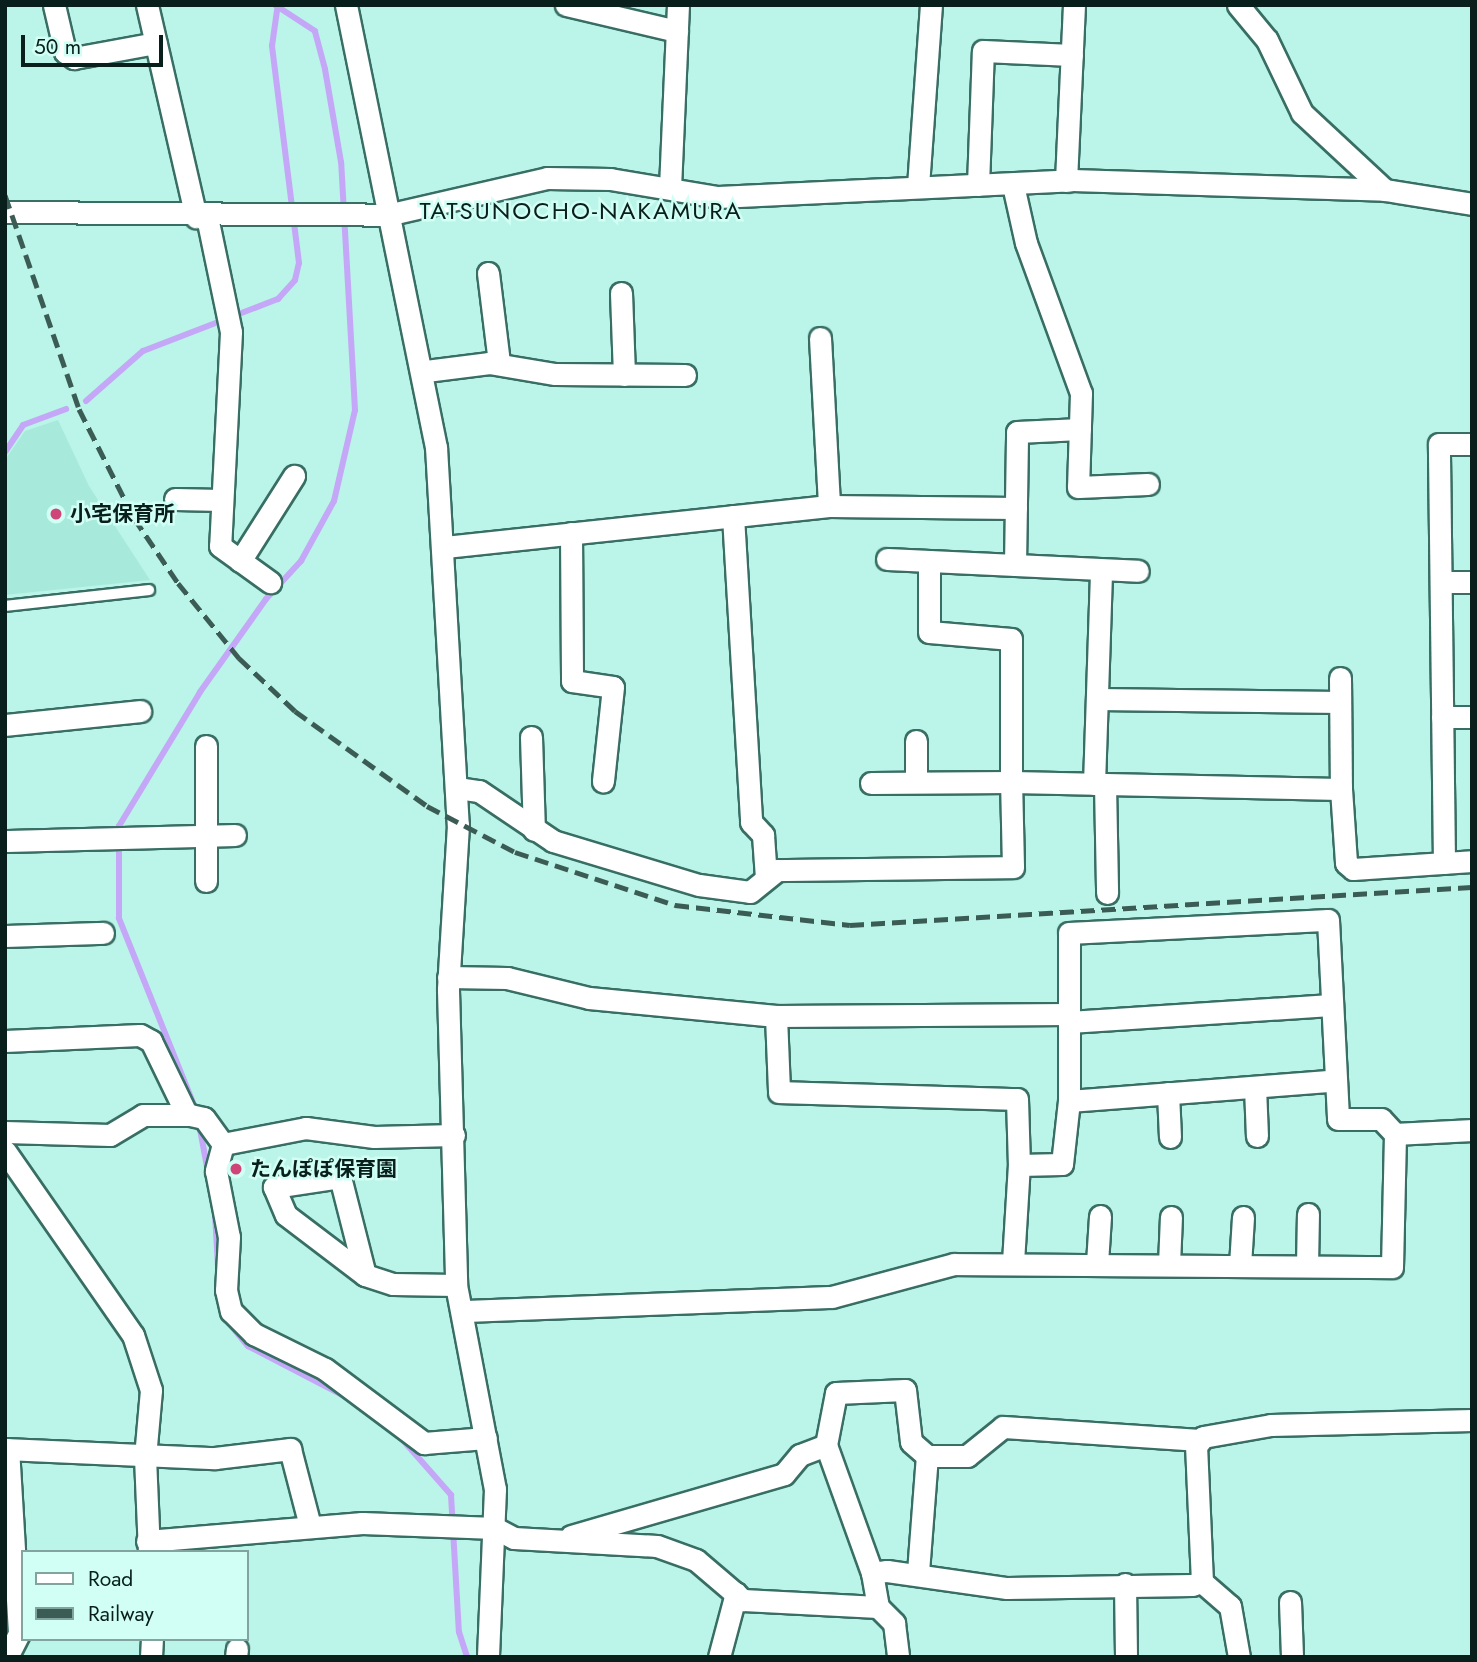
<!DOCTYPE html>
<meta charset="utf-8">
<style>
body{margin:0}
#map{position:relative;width:1477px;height:1662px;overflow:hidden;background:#bbf4e8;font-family:Jost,"Noto Sans JP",sans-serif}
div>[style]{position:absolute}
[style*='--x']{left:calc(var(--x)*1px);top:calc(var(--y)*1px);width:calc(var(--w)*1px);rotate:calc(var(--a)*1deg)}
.built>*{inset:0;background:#a7eadc}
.stream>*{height:6px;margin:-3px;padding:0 3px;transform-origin:3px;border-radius:3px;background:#c4a7f7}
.roads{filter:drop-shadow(2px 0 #386e64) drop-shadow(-2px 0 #386e64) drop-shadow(0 2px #386e64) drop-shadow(0 -2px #386e64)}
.service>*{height:10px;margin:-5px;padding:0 5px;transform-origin:5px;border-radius:5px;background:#fff}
.minor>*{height:21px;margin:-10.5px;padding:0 10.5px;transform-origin:10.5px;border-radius:10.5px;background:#fff}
.rail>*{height:5px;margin-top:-2.5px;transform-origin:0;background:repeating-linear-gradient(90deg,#3b5c55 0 14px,transparent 0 21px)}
.dots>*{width:19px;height:19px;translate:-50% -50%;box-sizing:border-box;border:4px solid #d1fff5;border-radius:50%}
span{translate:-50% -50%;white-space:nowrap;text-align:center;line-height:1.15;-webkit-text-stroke:5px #d1fff5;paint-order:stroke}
.poi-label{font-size:21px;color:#081f1b;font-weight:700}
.left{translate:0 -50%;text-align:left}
.quarter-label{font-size:24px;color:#081f1b;letter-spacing:2px}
.frame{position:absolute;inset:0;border:7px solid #081f1b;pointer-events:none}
.legend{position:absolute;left:21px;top:1550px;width:228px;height:91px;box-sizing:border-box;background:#d1fff5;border:2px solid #81a59e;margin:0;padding:9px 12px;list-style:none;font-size:21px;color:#081f1b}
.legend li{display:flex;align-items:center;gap:14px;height:35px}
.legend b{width:35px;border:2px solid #81a59e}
.scale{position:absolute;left:21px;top:35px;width:142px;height:32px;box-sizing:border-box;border:4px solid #081f1b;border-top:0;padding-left:9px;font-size:21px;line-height:24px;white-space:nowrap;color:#081f1b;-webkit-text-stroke:5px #d1fff5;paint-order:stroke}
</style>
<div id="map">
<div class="built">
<div style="clip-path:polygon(58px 420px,89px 486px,150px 580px,5px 595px,5px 460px,25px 431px)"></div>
</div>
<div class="stream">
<div style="--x:86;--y:401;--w:76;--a:-41.3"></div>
<div style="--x:143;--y:351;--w:145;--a:-21.1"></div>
<div style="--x:278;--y:299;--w:25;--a:-48"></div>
<div style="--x:295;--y:280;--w:17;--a:-77"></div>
<div style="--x:299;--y:263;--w:219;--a:-97.1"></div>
<div style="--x:272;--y:46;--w:37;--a:-82"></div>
<div style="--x:5;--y:452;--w:32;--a:-56"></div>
<div style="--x:23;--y:425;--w:46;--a:-20.4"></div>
<div style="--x:196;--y:1110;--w:207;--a:-111.9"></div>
<div style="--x:119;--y:918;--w:92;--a:-90"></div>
<div style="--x:119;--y:826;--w:157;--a:-58.8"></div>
<div style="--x:200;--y:692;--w:114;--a:-54.6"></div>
<div style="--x:266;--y:599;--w:52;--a:-47.4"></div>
<div style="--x:301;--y:561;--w:68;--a:-61.2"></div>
<div style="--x:334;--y:501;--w:93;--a:-77"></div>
<div style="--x:355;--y:410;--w:248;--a:-93.2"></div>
<div style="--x:341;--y:162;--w:94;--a:-99.8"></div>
<div style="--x:325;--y:69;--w:39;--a:-105"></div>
<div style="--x:315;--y:31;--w:48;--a:-147"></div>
<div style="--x:199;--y:1124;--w:49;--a:79.4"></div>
<div style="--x:215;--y:1214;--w:52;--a:86.7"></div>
<div style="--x:225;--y:1318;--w:36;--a:51"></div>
<div style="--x:248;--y:1346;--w:113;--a:27.5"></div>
<div style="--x:401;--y:1438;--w:76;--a:48.7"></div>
<div style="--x:451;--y:1495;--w:137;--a:86.7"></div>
<div style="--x:459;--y:1632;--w:26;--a:72"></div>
</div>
<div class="roads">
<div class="service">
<div style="--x:5;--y:606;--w:145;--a:-6.3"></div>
</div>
<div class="minor">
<div style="--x:54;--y:5;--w:48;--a:76.8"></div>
<div style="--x:65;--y:52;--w:11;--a:34"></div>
<div style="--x:74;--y:58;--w:83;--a:-10.4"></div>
<div style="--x:147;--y:5;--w:218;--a:77"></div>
<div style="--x:346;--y:5;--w:451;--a:78.5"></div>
<div style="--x:436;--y:447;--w:379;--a:86.7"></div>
<div style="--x:458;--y:825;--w:165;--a:93.5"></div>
<div style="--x:448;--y:990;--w:295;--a:88.4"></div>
<div style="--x:456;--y:1285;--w:208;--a:79.2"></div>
<div style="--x:495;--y:1489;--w:168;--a:92.4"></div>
<div style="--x:566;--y:5;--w:114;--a:13.2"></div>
<div style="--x:1238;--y:5;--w:45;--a:50.4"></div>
<div style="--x:1267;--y:40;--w:81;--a:64.4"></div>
<div style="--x:1302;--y:113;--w:113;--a:42.9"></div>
<div style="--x:1066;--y:181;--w:176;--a:-87.4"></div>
<div style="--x:978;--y:185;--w:134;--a:-87.9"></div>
<div style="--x:983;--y:51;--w:89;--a:2.6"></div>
<div style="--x:1013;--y:185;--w:59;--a:77.4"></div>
<div style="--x:1026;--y:243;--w:160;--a:69.9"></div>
<div style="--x:1081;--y:393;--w:94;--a:91.8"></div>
<div style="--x:1078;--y:487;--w:70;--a:-2.5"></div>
<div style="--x:918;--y:186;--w:181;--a:-85.9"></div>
<div style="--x:670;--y:188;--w:183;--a:-87.5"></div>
<div style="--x:5;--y:212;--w:382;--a:0.4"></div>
<div style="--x:387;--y:215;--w:164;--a:-13"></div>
<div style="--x:547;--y:178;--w:63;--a:0.9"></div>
<div style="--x:610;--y:179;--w:109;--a:9.5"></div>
<div style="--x:718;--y:197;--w:354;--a:-2.7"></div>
<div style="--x:1072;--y:180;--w:313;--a:1.8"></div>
<div style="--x:1385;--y:190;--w:88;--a:9.1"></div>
<div style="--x:207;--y:217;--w:117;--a:78.2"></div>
<div style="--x:231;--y:332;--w:214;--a:92.9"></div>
<div style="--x:220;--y:546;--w:62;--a:35.8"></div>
<div style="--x:488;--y:273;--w:91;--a:83"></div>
<div style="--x:621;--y:293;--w:82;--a:87.9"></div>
<div style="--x:820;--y:338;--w:168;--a:86.9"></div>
<div style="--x:426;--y:371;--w:64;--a:-7.2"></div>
<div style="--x:489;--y:363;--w:67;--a:9.5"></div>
<div style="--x:555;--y:374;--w:130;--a:0.4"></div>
<div style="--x:175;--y:499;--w:47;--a:1.2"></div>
<div style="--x:733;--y:516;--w:307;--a:86.6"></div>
<div style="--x:751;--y:822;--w:18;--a:47"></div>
<div style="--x:763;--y:835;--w:43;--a:86"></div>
<div style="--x:571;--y:533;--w:148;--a:89.6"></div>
<div style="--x:572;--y:681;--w:41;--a:8.3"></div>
<div style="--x:613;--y:687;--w:95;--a:96.1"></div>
<div style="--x:445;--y:547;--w:386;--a:-6.1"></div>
<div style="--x:829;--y:506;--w:187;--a:0.6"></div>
<div style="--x:887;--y:559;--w:251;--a:2.7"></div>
<div style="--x:240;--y:561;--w:101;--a:-57.6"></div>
<div style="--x:1015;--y:565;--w:133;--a:-89.1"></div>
<div style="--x:1017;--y:432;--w:63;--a:-2.7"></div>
<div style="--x:1441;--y:582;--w:31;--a:0"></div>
<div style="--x:1340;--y:678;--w:111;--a:89.5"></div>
<div style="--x:1097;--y:699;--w:243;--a:0.7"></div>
<div style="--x:1442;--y:717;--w:30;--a:0"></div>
<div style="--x:5;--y:725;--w:136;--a:-5.9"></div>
<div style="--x:531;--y:737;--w:93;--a:88.2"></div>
<div style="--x:916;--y:741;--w:41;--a:90"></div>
<div style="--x:206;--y:746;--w:135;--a:90"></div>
<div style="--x:871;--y:783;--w:140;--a:-0.4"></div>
<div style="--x:1011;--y:782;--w:143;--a:-90"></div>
<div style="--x:1011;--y:639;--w:82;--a:-175.1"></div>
<div style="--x:929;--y:632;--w:71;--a:-90"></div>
<div style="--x:1094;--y:784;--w:214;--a:-88.1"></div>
<div style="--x:1105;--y:784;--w:109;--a:88.9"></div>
<div style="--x:457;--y:788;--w:22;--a:8"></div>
<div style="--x:479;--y:791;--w:89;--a:34"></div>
<div style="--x:553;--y:841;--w:152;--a:16.8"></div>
<div style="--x:699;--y:885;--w:51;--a:7.8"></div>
<div style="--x:750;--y:892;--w:35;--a:-39"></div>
<div style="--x:777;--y:870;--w:236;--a:-0.7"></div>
<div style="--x:1013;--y:867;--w:85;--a:-91.3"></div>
<div style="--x:1011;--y:782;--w:330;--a:1.2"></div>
<div style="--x:1341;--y:789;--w:74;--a:86.1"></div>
<div style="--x:1346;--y:863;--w:9;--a:41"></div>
<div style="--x:1353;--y:869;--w:119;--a:-3.8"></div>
<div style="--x:5;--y:841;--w:230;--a:-1.5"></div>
<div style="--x:1444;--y:863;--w:419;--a:-90.7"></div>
<div style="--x:1439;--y:444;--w:33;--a:0"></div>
<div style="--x:5;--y:936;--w:98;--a:-1.8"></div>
<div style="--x:448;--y:977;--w:59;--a:1"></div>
<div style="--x:507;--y:978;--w:84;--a:13.7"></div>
<div style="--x:589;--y:998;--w:188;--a:5.5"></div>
<div style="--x:776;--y:1016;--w:293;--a:-0.4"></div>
<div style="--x:776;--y:1016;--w:76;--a:87.7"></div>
<div style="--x:779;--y:1092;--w:238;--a:1.7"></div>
<div style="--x:1017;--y:1099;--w:66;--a:88.3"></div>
<div style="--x:1069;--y:1022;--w:262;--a:-3.7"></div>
<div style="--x:5;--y:1041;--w:135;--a:-2.5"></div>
<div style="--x:140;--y:1035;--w:13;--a:29"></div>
<div style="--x:151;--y:1041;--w:82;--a:64.1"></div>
<div style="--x:1255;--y:1087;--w:49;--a:87.7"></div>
<div style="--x:1168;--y:1093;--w:44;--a:87.4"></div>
<div style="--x:1069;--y:1101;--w:263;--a:-4.4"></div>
<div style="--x:5;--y:1132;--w:105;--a:1.6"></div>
<div style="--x:110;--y:1135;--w:39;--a:-31"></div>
<div style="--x:143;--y:1115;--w:47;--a:0"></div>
<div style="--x:190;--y:1115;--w:14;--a:12"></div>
<div style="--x:204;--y:1118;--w:32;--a:54"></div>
<div style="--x:454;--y:1135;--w:80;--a:178.6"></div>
<div style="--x:374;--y:1137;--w:69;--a:-172.5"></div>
<div style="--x:306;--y:1128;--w:85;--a:169.1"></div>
<div style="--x:223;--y:1144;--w:28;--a:105"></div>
<div style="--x:216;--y:1171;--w:67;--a:78.9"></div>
<div style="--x:229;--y:1237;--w:53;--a:93.2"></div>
<div style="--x:226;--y:1290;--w:22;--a:77"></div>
<div style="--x:231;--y:1311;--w:33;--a:45"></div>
<div style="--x:254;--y:1334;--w:79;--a:26.2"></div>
<div style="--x:325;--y:1369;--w:124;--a:36.8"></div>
<div style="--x:424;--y:1443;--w:62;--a:-4.6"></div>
<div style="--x:5;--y:1151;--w:224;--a:55.2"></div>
<div style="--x:133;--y:1335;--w:58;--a:71.9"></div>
<div style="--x:151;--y:1390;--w:67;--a:95.1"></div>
<div style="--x:145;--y:1457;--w:95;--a:87.6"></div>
<div style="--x:1013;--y:1262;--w:97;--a:-86.5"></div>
<div style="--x:1019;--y:1165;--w:43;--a:-1.3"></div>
<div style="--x:1062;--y:1164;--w:63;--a:-83.7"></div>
<div style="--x:1069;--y:1101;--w:168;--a:-90"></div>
<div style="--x:1069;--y:933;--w:259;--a:-2.9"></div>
<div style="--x:1328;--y:920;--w:199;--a:87.1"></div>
<div style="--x:1338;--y:1119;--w:43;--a:0"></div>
<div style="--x:1381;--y:1119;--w:21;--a:47"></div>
<div style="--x:1395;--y:1134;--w:77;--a:-3"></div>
<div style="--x:1097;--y:1263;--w:47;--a:-86.3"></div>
<div style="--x:1169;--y:1264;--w:47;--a:-87.6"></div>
<div style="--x:1240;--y:1265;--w:48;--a:-86.4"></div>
<div style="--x:1307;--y:1265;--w:51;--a:-88.9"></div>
<div style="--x:365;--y:1275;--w:101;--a:-104.3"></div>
<div style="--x:340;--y:1177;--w:67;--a:171.4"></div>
<div style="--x:274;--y:1187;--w:30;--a:67"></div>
<div style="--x:286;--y:1215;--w:99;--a:37.2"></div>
<div style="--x:365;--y:1275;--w:29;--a:18"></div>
<div style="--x:393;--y:1284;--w:63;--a:0.9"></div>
<div style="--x:463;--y:1311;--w:369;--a:-2.2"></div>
<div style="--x:832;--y:1297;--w:126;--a:-15.1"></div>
<div style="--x:954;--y:1264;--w:438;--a:0.4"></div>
<div style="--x:1392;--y:1267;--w:133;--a:-88.7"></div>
<div style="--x:826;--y:1445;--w:136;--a:70.2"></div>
<div style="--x:5;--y:1449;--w:210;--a:2.5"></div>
<div style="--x:215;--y:1458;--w:76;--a:-6.8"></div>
<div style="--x:290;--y:1449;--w:80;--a:75.4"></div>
<div style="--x:571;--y:1536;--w:222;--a:-16.2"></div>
<div style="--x:784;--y:1474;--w:25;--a:-50"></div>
<div style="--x:800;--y:1455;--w:28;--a:-21"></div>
<div style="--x:826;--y:1445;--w:53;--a:-79.1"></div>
<div style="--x:836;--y:1393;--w:69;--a:-2.5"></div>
<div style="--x:905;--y:1390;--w:52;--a:83.4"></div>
<div style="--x:911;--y:1442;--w:21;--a:41"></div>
<div style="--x:147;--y:1541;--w:216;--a:-4.8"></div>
<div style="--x:362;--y:1523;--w:133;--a:2.2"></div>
<div style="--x:495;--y:1528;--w:21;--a:28"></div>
<div style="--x:514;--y:1538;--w:143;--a:3.2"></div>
<div style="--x:657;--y:1546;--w:41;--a:19.7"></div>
<div style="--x:696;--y:1560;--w:62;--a:40.4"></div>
<div style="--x:743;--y:1600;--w:135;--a:3"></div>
<div style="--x:878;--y:1607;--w:23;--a:45"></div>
<div style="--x:894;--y:1623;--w:34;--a:83"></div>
<div style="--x:918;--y:1572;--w:116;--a:-85.6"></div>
<div style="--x:927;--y:1456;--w:40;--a:0"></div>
<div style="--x:967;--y:1456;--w:46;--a:-38.9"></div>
<div style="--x:1003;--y:1427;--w:198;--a:3.8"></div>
<div style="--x:1202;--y:1582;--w:37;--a:41"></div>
<div style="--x:1230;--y:1606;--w:52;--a:80"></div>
<div style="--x:1125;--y:1584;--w:73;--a:89.2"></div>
<div style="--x:1290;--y:1602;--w:55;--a:87.9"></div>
<div style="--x:878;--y:1607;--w:35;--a:-100"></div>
<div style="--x:872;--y:1573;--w:15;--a:-8"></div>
<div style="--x:887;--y:1571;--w:121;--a:8.1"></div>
<div style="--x:1007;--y:1588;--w:185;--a:-0.9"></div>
<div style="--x:1192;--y:1585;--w:10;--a:-17"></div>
<div style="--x:1202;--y:1582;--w:136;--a:-92.5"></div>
<div style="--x:1196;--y:1446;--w:11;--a:-52"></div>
<div style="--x:1203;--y:1437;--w:69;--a:-10"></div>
<div style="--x:1271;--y:1425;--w:201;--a:-1.4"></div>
<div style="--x:7;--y:1657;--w:27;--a:-63"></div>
<div style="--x:19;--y:1633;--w:184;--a:-93.4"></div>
<div style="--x:151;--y:1657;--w:18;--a:-87"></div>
<div style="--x:236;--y:1657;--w:8;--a:-83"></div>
<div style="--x:719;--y:1657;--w:66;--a:-75.1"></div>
</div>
</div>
<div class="rail">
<div style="--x:5;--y:195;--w:226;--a:70.9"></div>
<div style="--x:79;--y:409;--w:122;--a:63.2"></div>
<div style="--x:134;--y:518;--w:78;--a:55.9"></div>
<div style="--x:178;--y:583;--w:97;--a:50.9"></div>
<div style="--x:239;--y:658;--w:77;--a:43.4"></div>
<div style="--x:295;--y:711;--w:163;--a:35.7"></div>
<div style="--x:427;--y:806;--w:99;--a:27.6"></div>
<div style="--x:515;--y:852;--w:169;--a:18.3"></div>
<div style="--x:675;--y:905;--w:176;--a:6.5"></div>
<div style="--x:850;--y:925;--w:623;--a:-3.5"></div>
</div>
<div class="dots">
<div style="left:56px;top:514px;background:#cf4479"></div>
<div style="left:236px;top:1169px;background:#cf4479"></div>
</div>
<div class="poi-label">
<span class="left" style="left:70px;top:514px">小宅保育所</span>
<span class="left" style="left:250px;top:1169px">たんぽぽ保育園</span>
</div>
<div class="quarter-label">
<span style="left:581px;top:211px">TATSUNOCHO-NAKAMURA</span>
</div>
<div class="frame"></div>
<ul class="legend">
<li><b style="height:9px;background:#fff"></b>Road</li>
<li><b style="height:9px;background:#3b5c55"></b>Railway</li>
</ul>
<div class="scale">50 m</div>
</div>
